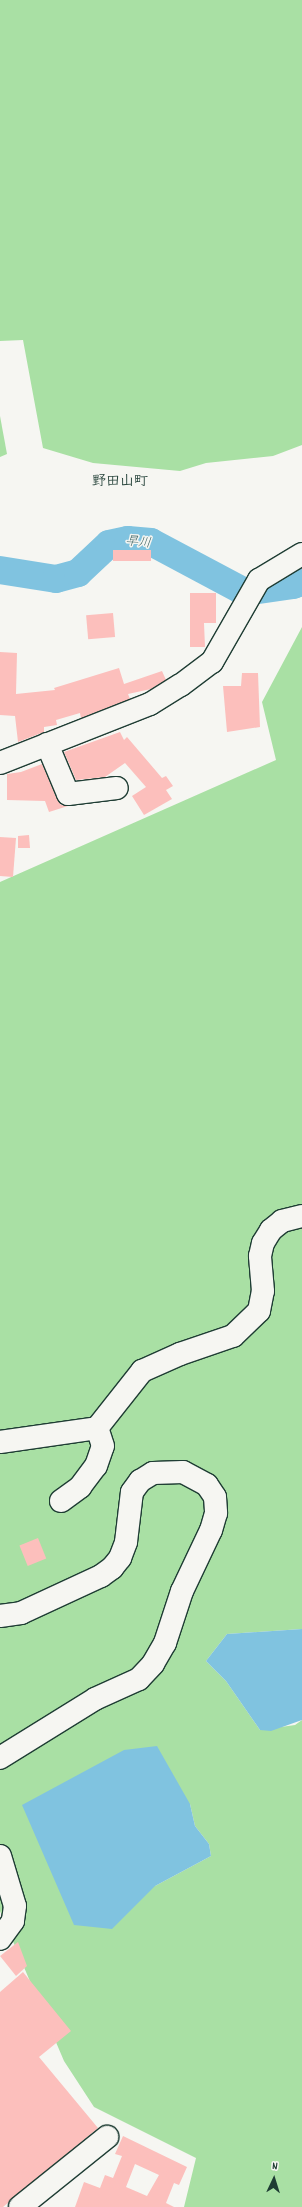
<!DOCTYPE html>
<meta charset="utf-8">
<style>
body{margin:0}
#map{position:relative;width:302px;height:2207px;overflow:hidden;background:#f6f6f2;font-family:Dekko,"Klee One",sans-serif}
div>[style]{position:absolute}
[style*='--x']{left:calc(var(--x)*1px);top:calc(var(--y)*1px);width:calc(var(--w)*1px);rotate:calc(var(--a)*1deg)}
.green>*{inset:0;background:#a9e0a4}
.water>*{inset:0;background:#80c3e0}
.river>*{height:28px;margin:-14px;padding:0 14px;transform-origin:14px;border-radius:14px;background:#80c3e0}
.building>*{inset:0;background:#fcbfbc;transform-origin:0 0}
.roads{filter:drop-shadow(1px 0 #1f3d34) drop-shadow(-1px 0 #1f3d34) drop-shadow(0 1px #1f3d34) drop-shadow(0 -1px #1f3d34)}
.minor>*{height:22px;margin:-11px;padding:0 11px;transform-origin:11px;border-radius:11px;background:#f6f6f2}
span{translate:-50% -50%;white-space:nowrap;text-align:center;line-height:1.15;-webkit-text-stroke:3px #f6f6f2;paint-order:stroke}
.water-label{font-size:13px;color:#375e5f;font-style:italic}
.quarter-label{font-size:14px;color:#1f3d34;font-weight:700}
.north{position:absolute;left:254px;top:2159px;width:40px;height:40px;-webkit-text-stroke:3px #f6f6f2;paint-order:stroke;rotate:4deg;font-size:11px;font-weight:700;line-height:16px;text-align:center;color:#1f3d34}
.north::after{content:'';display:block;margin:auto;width:14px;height:18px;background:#1f3d34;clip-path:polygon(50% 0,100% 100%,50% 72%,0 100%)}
</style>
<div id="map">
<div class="green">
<div style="clip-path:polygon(0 0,302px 0,302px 445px,273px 456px,206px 463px,180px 471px,93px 463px,43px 448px,23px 340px,0 341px)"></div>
<div style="clip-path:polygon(0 416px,7px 454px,0 457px)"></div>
<div style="clip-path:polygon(evenodd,302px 627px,302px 1629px,227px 1634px,206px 1661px,226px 1681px,260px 1730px,295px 1725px,302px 1720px,302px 2207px,184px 2207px,196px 2158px,94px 2107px,64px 2061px,0 1911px,0 882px,276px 760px,262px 702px,302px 627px,190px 1804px,195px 1826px,209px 1844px,211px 1856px,155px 1886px,190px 1804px)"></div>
</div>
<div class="water">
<div style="clip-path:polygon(302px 1629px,302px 1720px,271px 1731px,260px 1730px,226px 1681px,206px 1661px,227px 1634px)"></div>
<div style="clip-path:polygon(157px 1746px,190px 1804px,195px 1826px,209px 1844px,211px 1856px,155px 1886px,112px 1929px,74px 1925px,22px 1805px,124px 1750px)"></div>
</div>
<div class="river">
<div style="--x:0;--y:570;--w:57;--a:9.1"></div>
<div style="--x:56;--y:579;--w:23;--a:-15"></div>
<div style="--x:78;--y:573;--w:42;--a:-43.1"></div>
<div style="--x:109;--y:544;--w:19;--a:-12"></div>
<div style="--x:128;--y:540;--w:23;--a:5"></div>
<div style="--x:151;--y:542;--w:106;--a:28"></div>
<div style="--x:245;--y:592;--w:49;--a:-8.3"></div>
<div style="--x:293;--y:585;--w:9;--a:-18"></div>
</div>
<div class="building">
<div style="left:113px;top:550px;width:38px;height:11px"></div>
<div style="clip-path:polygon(190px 593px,216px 593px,216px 623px,204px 623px,205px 647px,190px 647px)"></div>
<div style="left:113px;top:613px;width:24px;height:27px;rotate:85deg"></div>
<div style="clip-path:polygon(0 652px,17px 653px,16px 694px,55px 690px,54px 688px,119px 668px,124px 684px,162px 671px,166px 680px,151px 689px,128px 694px,130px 699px,81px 718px,80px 713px,56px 720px,57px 725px,44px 727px,44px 732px,18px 742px,15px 716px,0 715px)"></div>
<div style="clip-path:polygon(242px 673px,258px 673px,260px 727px,227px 732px,223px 686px,241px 686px)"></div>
<div style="clip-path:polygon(120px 732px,124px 740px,127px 737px,162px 778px,166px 776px,173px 786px,166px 790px,172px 799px,144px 815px,132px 796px,146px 787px,125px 763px,105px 777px,76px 780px,64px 752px)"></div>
<div style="clip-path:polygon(42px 764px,57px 799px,61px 805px,68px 806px,49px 812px,45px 801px,7px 800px,7px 774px,21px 772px)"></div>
<div style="clip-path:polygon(29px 835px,30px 848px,18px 848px,18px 836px)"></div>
<div style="clip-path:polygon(0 837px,16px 838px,13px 877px,0 876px)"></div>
<div style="left:38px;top:1538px;width:22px;height:20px;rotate:68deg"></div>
<div style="clip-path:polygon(18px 1942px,27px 1966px,16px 1976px,0 1956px)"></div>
<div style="clip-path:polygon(23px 1972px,71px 2031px,39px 2057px,98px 2128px,3px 2207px,0 2207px,0 1992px)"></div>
<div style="clip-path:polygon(evenodd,123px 2136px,187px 2167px,179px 2185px,174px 2183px,166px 2203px,174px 2207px,75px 2207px,84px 2182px,100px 2188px,105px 2175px,113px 2178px,122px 2156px,115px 2154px,123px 2136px,135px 2164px,159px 2175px,147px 2196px,126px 2187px,135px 2164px)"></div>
</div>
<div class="roads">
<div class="minor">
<div style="--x:47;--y:744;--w:54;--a:67.2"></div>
<div style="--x:68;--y:794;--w:49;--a:-7"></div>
<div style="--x:0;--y:763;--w:161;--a:-21.5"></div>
<div style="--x:150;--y:704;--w:36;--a:-32"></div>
<div style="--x:181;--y:685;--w:39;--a:-37"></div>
<div style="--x:212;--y:662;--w:95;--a:-60.2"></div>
<div style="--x:259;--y:580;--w:50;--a:-31.2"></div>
<div style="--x:0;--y:1442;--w:98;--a:-8.2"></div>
<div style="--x:97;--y:1428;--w:73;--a:-51.7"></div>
<div style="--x:142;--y:1371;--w:42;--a:-24.1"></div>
<div style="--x:180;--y:1354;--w:56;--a:-18.8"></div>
<div style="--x:233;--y:1336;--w:36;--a:-44"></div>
<div style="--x:259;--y:1311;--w:20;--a:-79"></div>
<div style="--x:263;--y:1291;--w:35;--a:-95"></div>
<div style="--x:260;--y:1256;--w:13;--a:-77"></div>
<div style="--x:263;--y:1243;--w:15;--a:-58"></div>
<div style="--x:271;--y:1230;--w:14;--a:-39"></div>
<div style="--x:282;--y:1221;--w:21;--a:-14"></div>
<div style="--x:61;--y:1501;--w:24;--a:-36"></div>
<div style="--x:80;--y:1487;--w:26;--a:-53"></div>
<div style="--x:96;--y:1466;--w:21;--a:-71"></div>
<div style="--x:103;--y:1446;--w:19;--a:-108"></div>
<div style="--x:0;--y:1616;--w:21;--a:-8"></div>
<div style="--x:21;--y:1613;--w:88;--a:-24.8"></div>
<div style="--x:101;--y:1576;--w:14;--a:-36"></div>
<div style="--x:112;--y:1568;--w:13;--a:-51"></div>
<div style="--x:120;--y:1558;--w:17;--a:-69"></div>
<div style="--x:126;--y:1542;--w:50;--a:-83.2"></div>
<div style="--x:132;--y:1492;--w:14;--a:-54"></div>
<div style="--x:140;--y:1481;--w:15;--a:-32"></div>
<div style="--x:153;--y:1473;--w:30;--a:-2"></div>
<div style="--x:183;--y:1472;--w:27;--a:28"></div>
<div style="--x:207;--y:1485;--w:14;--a:56"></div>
<div style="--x:215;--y:1497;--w:16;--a:86"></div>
<div style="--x:216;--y:1513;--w:18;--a:106"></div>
<div style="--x:211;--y:1530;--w:68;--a:115.4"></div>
<div style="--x:182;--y:1591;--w:55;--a:108.1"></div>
<div style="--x:165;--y:1643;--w:24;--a:120"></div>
<div style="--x:153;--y:1664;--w:21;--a:133"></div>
<div style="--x:139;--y:1679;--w:48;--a:155.6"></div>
<div style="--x:95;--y:1699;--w:112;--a:148.2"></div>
<div style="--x:0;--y:1856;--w:52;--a:73.3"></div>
<div style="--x:15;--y:1906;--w:15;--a:98"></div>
<div style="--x:13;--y:1921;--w:22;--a:126"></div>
<div style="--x:20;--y:2207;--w:112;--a:-38.8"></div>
</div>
</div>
<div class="water-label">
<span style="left:138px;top:544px;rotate:6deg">早川</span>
</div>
<div class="quarter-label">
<span style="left:120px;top:482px">野田山町</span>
</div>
<div class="north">N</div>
</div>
